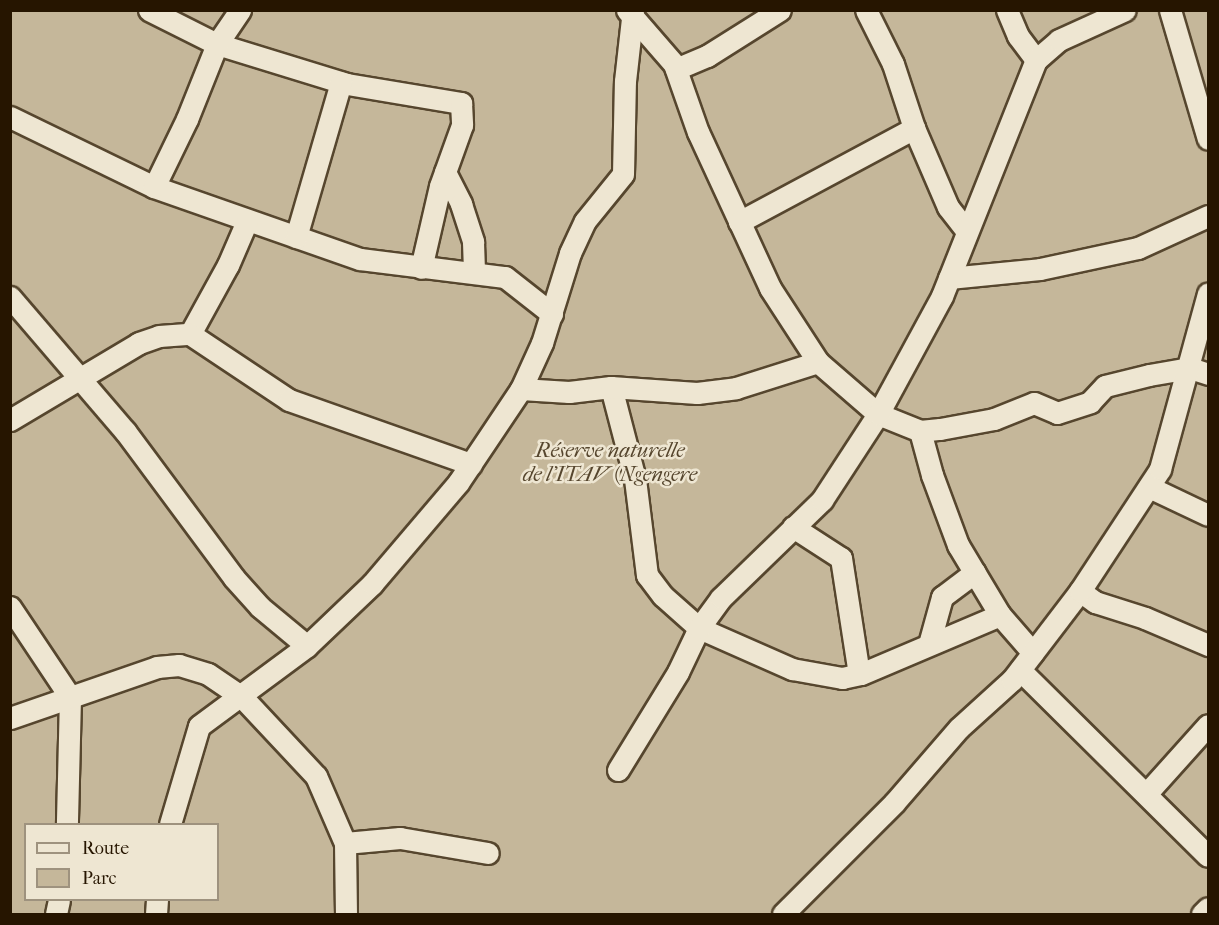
<!DOCTYPE html>
<meta charset="utf-8">
<style>
body{margin:0}
#map{position:relative;width:1219px;height:925px;overflow:hidden;background:#e5d8ba;font-family:"IM FELL French Canon",serif}
div>[style]{position:absolute}
[style*='--x']{left:calc(var(--x)*1px);top:calc(var(--y)*1px);width:calc(var(--w)*1px);rotate:calc(var(--a)*1deg)}
.green>*{inset:0;background:#c5b79a}
.roads{filter:drop-shadow(2px 0 #56462e) drop-shadow(-2px 0 #56462e) drop-shadow(0 2px #56462e) drop-shadow(0 -2px #56462e)}
.minor>*{height:21px;margin:-10.5px;padding:0 10.5px;transform-origin:10.5px;border-radius:10.5px;background:#eee6d2}
span{translate:-50% -50%;white-space:nowrap;text-align:center;line-height:1.15;-webkit-text-stroke:5px #eee6d2;paint-order:stroke}
.park-label{font-size:21px;color:#56462e;font-style:italic}
.frame{position:absolute;inset:0;border:12px solid #261500;pointer-events:none}
.legend{position:absolute;left:24px;top:823px;width:195px;height:78px;box-sizing:border-box;background:#eee6d2;border:2px solid #9e927e;margin:0;padding:8px 10px;list-style:none;font-size:18px;color:#261500}
.legend li{display:flex;align-items:center;gap:12px;height:30px}
.legend b{width:30px;border:2px solid #9e927e}
</style>
<div id="map">
<div class="green">
<div style="clip-path:polygon(evenodd,10px 11px,1208px 11px,1208px 914px,11px 914px,10px 11px,26px 824px,218px 824px,218px 900px,26px 900px,26px 824px)"></div>
</div>
<div class="roads">
<div class="minor">
<div style="--x:149;--y:10;--w:76;--a:26.6"></div>
<div style="--x:217;--y:44;--w:136;--a:17.1"></div>
<div style="--x:347;--y:84;--w:116;--a:9.5"></div>
<div style="--x:461;--y:103;--w:22;--a:87"></div>
<div style="--x:462;--y:125;--w:65;--a:109.8"></div>
<div style="--x:440;--y:186;--w:84;--a:103"></div>
<div style="--x:627;--y:10;--w:72;--a:49"></div>
<div style="--x:674;--y:64;--w:72;--a:70.6"></div>
<div style="--x:698;--y:132;--w:172;--a:65.2"></div>
<div style="--x:770;--y:288;--w:88;--a:57"></div>
<div style="--x:818;--y:362;--w:79;--a:40.9"></div>
<div style="--x:878;--y:414;--w:45;--a:22"></div>
<div style="--x:920;--y:431;--w:20;--a:-6"></div>
<div style="--x:940;--y:429;--w:55;--a:-10.5"></div>
<div style="--x:994;--y:419;--w:43;--a:-21.8"></div>
<div style="--x:1034;--y:403;--w:25;--a:23"></div>
<div style="--x:1057;--y:413;--w:35;--a:-18"></div>
<div style="--x:1090;--y:402;--w:22;--a:-47"></div>
<div style="--x:1105;--y:386;--w:45;--a:-14"></div>
<div style="--x:1149;--y:375;--w:42;--a:-9.7"></div>
<div style="--x:1190;--y:368;--w:19;--a:18"></div>
<div style="--x:866;--y:10;--w:60;--a:63.4"></div>
<div style="--x:893;--y:64;--w:67;--a:71.8"></div>
<div style="--x:914;--y:128;--w:86;--a:66.7"></div>
<div style="--x:948;--y:207;--w:31;--a:52"></div>
<div style="--x:1007;--y:10;--w:28;--a:67"></div>
<div style="--x:1018;--y:36;--w:30;--a:53"></div>
<div style="--x:1170;--y:10;--w:134;--a:73.6"></div>
<div style="--x:676;--y:69;--w:34;--a:-23"></div>
<div style="--x:707;--y:56;--w:86;--a:-32.2"></div>
<div style="--x:10;--y:117;--w:160;--a:25.9"></div>
<div style="--x:154;--y:187;--w:218;--a:19.3"></div>
<div style="--x:360;--y:259;--w:146;--a:7.1"></div>
<div style="--x:505;--y:277;--w:60;--a:38.2"></div>
<div style="--x:445;--y:172;--w:36;--a:63"></div>
<div style="--x:461;--y:204;--w:40;--a:72"></div>
<div style="--x:473;--y:242;--w:28;--a:88"></div>
<div style="--x:154;--y:187;--w:76;--a:-64.1"></div>
<div style="--x:187;--y:119;--w:81;--a:-68.2"></div>
<div style="--x:217;--y:44;--w:41;--a:-55.9"></div>
<div style="--x:739;--y:222;--w:199;--a:-28.2"></div>
<div style="--x:296;--y:237;--w:161;--a:-73.8"></div>
<div style="--x:949;--y:278;--w:91;--a:-5.6"></div>
<div style="--x:1040;--y:269;--w:100;--a:-12.1"></div>
<div style="--x:1138;--y:248;--w:77;--a:-24.6"></div>
<div style="--x:10;--y:297;--w:177;--a:49.4"></div>
<div style="--x:125;--y:431;--w:183;--a:53.4"></div>
<div style="--x:234;--y:578;--w:39;--a:48"></div>
<div style="--x:260;--y:607;--w:61;--a:39.7"></div>
<div style="--x:190;--y:334;--w:79;--a:-61.2"></div>
<div style="--x:228;--y:265;--w:48;--a:-66.6"></div>
<div style="--x:611;--y:387;--w:95;--a:75.4"></div>
<div style="--x:635;--y:479;--w:97;--a:82.9"></div>
<div style="--x:647;--y:575;--w:26;--a:53"></div>
<div style="--x:663;--y:596;--w:48;--a:41.6"></div>
<div style="--x:699;--y:628;--w:102;--a:23.8"></div>
<div style="--x:792;--y:669;--w:51;--a:10.2"></div>
<div style="--x:842;--y:678;--w:19;--a:-12"></div>
<div style="--x:861;--y:674;--w:151;--a:-23"></div>
<div style="--x:521;--y:389;--w:48;--a:3.6"></div>
<div style="--x:569;--y:392;--w:42;--a:-6.8"></div>
<div style="--x:611;--y:387;--w:86;--a:4"></div>
<div style="--x:697;--y:393;--w:39;--a:-7"></div>
<div style="--x:736;--y:388;--w:86;--a:-17.6"></div>
<div style="--x:10;--y:420;--w:150;--a:-30.8"></div>
<div style="--x:139;--y:343;--w:21;--a:-19"></div>
<div style="--x:159;--y:336;--w:31;--a:-4"></div>
<div style="--x:190;--y:334;--w:119;--a:33.7"></div>
<div style="--x:289;--y:400;--w:193;--a:19.4"></div>
<div style="--x:920;--y:431;--w:46;--a:74.7"></div>
<div style="--x:932;--y:475;--w:75;--a:69.6"></div>
<div style="--x:958;--y:545;--w:82;--a:59"></div>
<div style="--x:1000;--y:615;--w:50;--a:49"></div>
<div style="--x:1149;--y:487;--w:65;--a:25.4"></div>
<div style="--x:793;--y:527;--w:57;--a:32.9"></div>
<div style="--x:841;--y:558;--w:117;--a:81.2"></div>
<div style="--x:1080;--y:591;--w:19;--a:36"></div>
<div style="--x:1095;--y:602;--w:52;--a:17.7"></div>
<div style="--x:1145;--y:618;--w:69;--a:23.2"></div>
<div style="--x:10;--y:607;--w:108;--a:56.3"></div>
<div style="--x:70;--y:697;--w:127;--a:91.4"></div>
<div style="--x:929;--y:644;--w:49;--a:-74.5"></div>
<div style="--x:942;--y:597;--w:41;--a:-37.1"></div>
<div style="--x:1020;--y:670;--w:264;--a:44.7"></div>
<div style="--x:10;--y:718;--w:156;--a:-19.1"></div>
<div style="--x:157;--y:667;--w:22;--a:-5"></div>
<div style="--x:179;--y:665;--w:30;--a:17"></div>
<div style="--x:208;--y:674;--w:41;--a:34.1"></div>
<div style="--x:242;--y:697;--w:108;--a:46.9"></div>
<div style="--x:316;--y:776;--w:73;--a:66.6"></div>
<div style="--x:345;--y:843;--w:71;--a:89.2"></div>
<div style="--x:618;--y:770;--w:115;--a:-58.5"></div>
<div style="--x:678;--y:672;--w:49;--a:-64.5"></div>
<div style="--x:699;--y:628;--w:37;--a:-54"></div>
<div style="--x:721;--y:598;--w:141;--a:-44.1"></div>
<div style="--x:822;--y:500;--w:103;--a:-56.9"></div>
<div style="--x:878;--y:414;--w:134;--a:-61.5"></div>
<div style="--x:942;--y:296;--w:254;--a:-68.3"></div>
<div style="--x:1036;--y:60;--w:30;--a:-41"></div>
<div style="--x:1059;--y:40;--w:72;--a:-24.4"></div>
<div style="--x:1147;--y:793;--w:91;--a:-48.1"></div>
<div style="--x:170;--y:824;--w:102;--a:-73.5"></div>
<div style="--x:199;--y:726;--w:134;--a:-36.5"></div>
<div style="--x:307;--y:646;--w:90;--a:-43.6"></div>
<div style="--x:372;--y:584;--w:133;--a:-49.6"></div>
<div style="--x:458;--y:483;--w:113;--a:-56.2"></div>
<div style="--x:521;--y:389;--w:51;--a:-65.5"></div>
<div style="--x:542;--y:343;--w:94;--a:-72.7"></div>
<div style="--x:570;--y:253;--w:35;--a:-65"></div>
<div style="--x:585;--y:221;--w:60;--a:-51"></div>
<div style="--x:623;--y:174;--w:93;--a:-88.8"></div>
<div style="--x:625;--y:81;--w:71;--a:-83.6"></div>
<div style="--x:345;--y:843;--w:55;--a:-5.2"></div>
<div style="--x:400;--y:838;--w:89;--a:9.7"></div>
<div style="--x:56;--y:914;--w:14;--a:-78"></div>
<div style="--x:156;--y:914;--w:14;--a:-86"></div>
<div style="--x:783;--y:914;--w:157;--a:-45"></div>
<div style="--x:894;--y:803;--w:99;--a:-49.1"></div>
<div style="--x:959;--y:728;--w:72;--a:-42.2"></div>
<div style="--x:1012;--y:680;--w:112;--a:-52.6"></div>
<div style="--x:1080;--y:591;--w:146;--a:-56.7"></div>
<div style="--x:1160;--y:469;--w:182;--a:-74.7"></div>
<div style="--x:1202;--y:914;--w:8;--a:-45"></div>
</div>
</div>
<div class="park-label">
<span style="left:610px;top:462px">Réserve naturelle<br>de l'ITAV (Ngengere</span>
</div>
<div class="frame"></div>
<ul class="legend">
<li><b style="height:8px;background:#eee6d2"></b>Route</li>
<li><b style="height:16px;background:#c5b79a"></b>Parc</li>
</ul>
</div>
